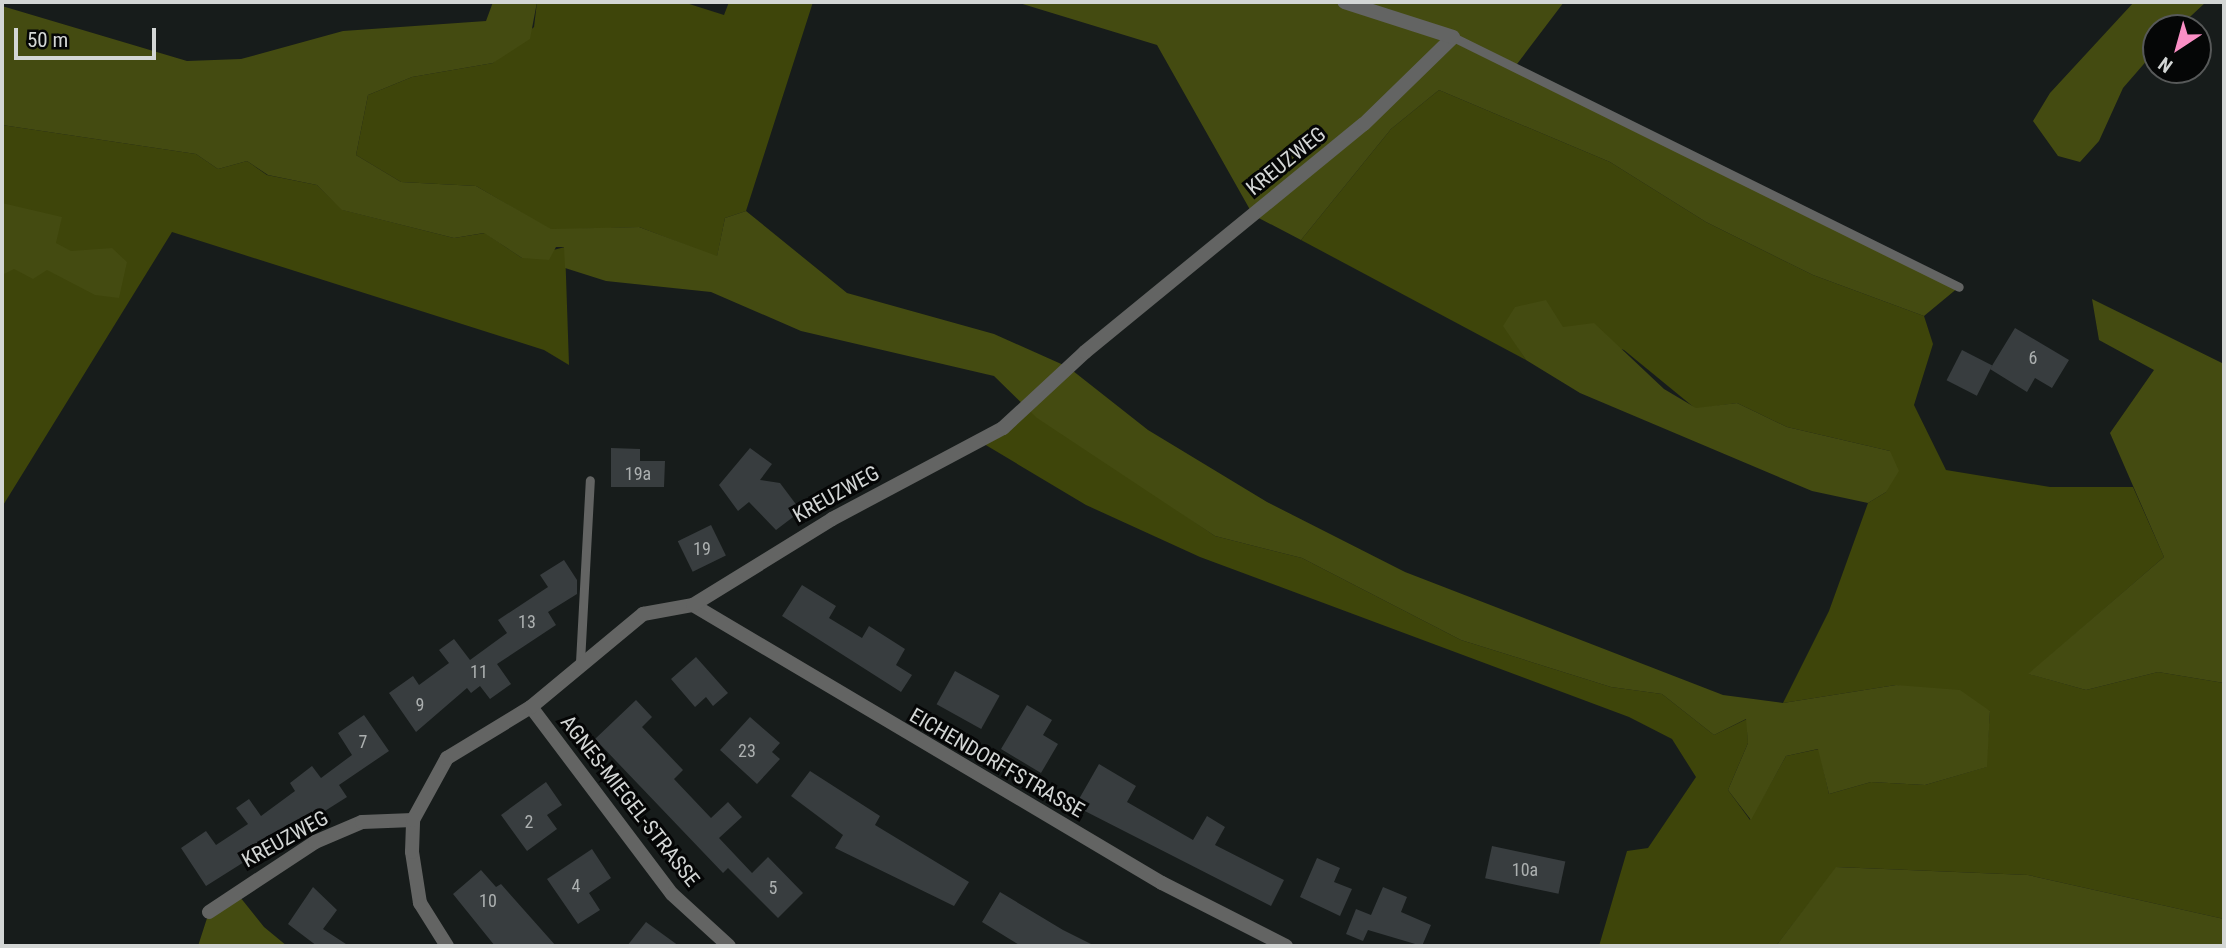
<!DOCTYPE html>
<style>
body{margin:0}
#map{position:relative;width:2226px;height:948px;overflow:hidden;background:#171c1b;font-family:"Roboto Condensed",sans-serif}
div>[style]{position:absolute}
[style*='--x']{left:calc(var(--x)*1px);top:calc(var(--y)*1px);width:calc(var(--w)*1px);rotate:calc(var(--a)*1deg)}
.green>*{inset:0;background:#3e450a}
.forest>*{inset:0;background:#444b11}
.building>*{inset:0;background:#383d3f;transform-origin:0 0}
.lane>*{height:9px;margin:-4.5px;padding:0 4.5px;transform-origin:4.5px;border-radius:4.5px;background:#636463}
.street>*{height:14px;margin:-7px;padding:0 7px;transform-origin:7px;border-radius:7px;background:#636463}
span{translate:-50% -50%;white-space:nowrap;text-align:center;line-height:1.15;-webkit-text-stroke:6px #050606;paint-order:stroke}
.number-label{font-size:18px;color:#acb0b0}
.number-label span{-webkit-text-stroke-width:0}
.street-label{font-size:21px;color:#d3d6d5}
.frame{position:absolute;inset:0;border:4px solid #d3d6d5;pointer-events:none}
.north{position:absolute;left:2142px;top:14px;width:70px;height:70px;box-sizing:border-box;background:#050606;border:2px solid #575959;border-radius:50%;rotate:216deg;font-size:19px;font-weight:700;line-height:28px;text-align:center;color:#d3d6d5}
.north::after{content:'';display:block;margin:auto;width:24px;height:32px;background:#fb8fc5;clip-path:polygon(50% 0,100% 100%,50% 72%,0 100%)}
.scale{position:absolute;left:14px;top:28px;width:142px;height:32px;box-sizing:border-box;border:4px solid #d3d6d5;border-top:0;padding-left:9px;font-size:21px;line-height:24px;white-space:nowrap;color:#d3d6d5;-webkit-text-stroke:5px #050606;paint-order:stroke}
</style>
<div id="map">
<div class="green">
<div style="clip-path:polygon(537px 2px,683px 2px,724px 15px,729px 2px,813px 2px,746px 211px,725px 218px,717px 257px,639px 227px,551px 230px,476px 186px,401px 182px,356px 155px,368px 95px,412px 77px,493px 63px,534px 27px)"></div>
<div style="clip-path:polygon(1439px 90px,1610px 162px,1706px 222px,1813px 275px,1924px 316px,1933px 344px,1914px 405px,1946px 470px,2050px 487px,2133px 487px,2164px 557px,2029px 674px,2086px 690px,2158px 672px,2224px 683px,2224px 919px,2028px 875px,1837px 867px,1776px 946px,1599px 946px,1627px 851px,1648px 848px,1696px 777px,1672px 739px,1629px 717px,1200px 557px,1086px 505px,979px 441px,1026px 406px,1215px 536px,1302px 558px,1461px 640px,1611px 687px,1662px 694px,1714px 735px,1747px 719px,1748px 743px,1728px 790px,1750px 820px,1786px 756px,1819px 749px,1829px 794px,1871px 782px,1925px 785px,1986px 767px,1990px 711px,1896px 685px,1783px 703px,1829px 611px,1868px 503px,1886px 492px,1890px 451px,1787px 427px,1737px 403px,1696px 409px,1624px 350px,1563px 327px,1504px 325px,1526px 360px,1301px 240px,1391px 129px)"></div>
<div style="clip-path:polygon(2px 125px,196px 154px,218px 169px,247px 161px,267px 175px,317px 185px,343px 210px,454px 238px,485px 233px,522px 258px,565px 247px,569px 365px,544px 350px,172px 232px,2px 507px)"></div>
</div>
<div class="forest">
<div style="clip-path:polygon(493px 2px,537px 2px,530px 39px,493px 63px,412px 77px,368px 95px,356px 155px,401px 182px,476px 186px,551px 229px,639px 227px,717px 256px,725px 218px,746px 211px,847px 293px,994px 334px,1068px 367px,1148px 430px,1267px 502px,1405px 572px,1723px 695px,1783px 703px,1896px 685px,1960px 690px,1990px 711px,1987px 767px,1925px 785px,1871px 782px,1829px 794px,1818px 749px,1786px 756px,1751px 820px,1728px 790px,1748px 743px,1746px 719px,1714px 735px,1662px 694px,1611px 687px,1461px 640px,1302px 558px,1215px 536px,1037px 418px,994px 376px,801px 331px,711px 292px,606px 281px,565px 268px,564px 247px,556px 247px,549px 260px,522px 258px,484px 233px,454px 238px,342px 210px,317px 185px,268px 175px,247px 161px,218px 169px,196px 154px,2px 125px,2px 6px,187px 61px,241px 59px,343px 31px,486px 21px)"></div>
<div style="clip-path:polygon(1016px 2px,1564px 2px,1514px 68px,1959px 287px,1924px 316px,1813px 275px,1706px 222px,1610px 162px,1439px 90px,1391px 129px,1301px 240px,1253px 215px,1157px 45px)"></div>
<div style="clip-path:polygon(2134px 2px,2206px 2px,2178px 28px,2156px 28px,2156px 50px,2123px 88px,2099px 141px,2080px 162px,2058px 156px,2033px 121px,2050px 93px)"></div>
<div style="clip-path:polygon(2px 203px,62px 217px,56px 243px,71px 251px,112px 248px,127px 262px,119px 298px,95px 295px,47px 270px,33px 279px,14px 269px,2px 275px)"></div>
<div style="clip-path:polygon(2092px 299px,2224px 364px,2224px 683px,2158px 672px,2086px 690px,2028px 674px,2164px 557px,2110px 433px,2154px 370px,2099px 340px)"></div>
<div style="clip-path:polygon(1546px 300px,1563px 327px,1594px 323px,1664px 389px,1696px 408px,1737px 403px,1787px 427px,1890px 451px,1899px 471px,1886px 492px,1868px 503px,1812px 491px,1580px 393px,1526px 360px,1503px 326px,1515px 307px)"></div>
<div style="clip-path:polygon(1836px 867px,2028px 875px,2224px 919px,2224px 946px,1776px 946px)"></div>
<div style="clip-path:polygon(236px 892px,264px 927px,287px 946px,198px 946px,209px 912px)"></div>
</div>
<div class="building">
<div style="clip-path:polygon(2015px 328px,2069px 360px,2052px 388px,2035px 378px,2027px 392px,1990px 369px)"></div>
<div style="left:1962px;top:350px;width:34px;height:34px;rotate:27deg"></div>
<div style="clip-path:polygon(611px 448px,640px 449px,640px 461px,665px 461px,664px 487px,611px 487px)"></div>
<div style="clip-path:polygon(750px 448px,772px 464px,760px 480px,780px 483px,801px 511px,776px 530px,749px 502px,738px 511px,719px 485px)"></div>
<div style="left:711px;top:525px;width:34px;height:37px;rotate:64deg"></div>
<div style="clip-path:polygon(564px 560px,577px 580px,577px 594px,548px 612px,556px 625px,497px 664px,511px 684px,490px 699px,480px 686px,471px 693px,467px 688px,416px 732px,389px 693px,413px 676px,419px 685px,449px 663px,439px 650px,454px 639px,470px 660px,507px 633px,498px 620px,548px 587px,540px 575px)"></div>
<div style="clip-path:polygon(802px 585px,836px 606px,829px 618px,862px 638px,869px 626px,905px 649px,896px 665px,912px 675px,901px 692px,782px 616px)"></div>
<div style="clip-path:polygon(696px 657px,728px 693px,713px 706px,706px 697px,695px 707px,671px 679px)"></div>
<div style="left:955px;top:671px;width:51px;height:38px;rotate:29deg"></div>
<div style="clip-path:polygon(636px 700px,652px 717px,642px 727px,683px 770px,674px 779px,711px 818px,728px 802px,742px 817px,719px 838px,752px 873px,768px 857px,803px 893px,778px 918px,728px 868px,723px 873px,595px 739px)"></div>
<div style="clip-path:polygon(1027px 705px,1052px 720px,1043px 735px,1058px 744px,1041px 773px,1001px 749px)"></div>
<div style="clip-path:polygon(364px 715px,389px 751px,339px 785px,347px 797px,206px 886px,181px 848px,206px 831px,216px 845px,248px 824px,236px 808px,249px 799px,261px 816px,295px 791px,290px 783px,312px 766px,321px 778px,352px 755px,338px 733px)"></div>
<div style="clip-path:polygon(750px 717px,780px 743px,772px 752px,780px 759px,757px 784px,720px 750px)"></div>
<div style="clip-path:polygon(1099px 764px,1136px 786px,1127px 802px,1193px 840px,1207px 816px,1225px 827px,1215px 845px,1284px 880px,1271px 906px,1075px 806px)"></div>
<div style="clip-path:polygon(810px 771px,880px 816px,875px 825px,969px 882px,954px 906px,835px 848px,843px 835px,791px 796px)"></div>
<div style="clip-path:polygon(546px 782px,562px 805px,547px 815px,557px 829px,527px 851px,501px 815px)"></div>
<div style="left:1492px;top:846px;width:75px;height:33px;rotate:12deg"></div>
<div style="clip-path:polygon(592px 849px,611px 878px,589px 893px,600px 910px,578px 924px,547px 879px)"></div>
<div style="clip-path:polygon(1317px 858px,1340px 868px,1334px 882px,1352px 889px,1340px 916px,1300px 897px)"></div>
<div style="clip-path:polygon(481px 870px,496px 887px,501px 884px,556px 946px,495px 946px,453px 894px)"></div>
<div style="clip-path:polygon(313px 887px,337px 910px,323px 929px,349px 946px,317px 946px,288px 924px)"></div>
<div style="clip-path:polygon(1383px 887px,1407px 897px,1401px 912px,1431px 925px,1422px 946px,1368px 930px,1363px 941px,1346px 934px,1356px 909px,1371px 915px)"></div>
<div style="clip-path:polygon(1000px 892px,1063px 930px,1095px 946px,1021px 946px,982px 922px)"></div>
<div style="clip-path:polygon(646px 922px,679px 946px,627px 946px)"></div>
</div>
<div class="lane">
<div style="--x:1453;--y:37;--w:564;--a:26.29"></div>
<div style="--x:580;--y:662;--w:182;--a:-86.9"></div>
</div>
<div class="street">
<div style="--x:693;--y:605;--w:545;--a:30.66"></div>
<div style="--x:1162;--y:883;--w:139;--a:26.9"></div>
<div style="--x:531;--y:707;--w:234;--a:53"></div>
<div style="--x:672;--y:894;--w:77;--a:42.4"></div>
<div style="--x:209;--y:912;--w:127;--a:-33.4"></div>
<div style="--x:315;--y:842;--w:51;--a:-23.1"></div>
<div style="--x:362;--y:822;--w:51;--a:-2.2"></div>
<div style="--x:447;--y:946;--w:51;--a:-122.1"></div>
<div style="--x:420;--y:903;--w:52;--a:-98.9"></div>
<div style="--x:412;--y:852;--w:32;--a:-88"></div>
<div style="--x:413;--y:820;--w:71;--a:-61.3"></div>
<div style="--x:447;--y:758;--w:98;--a:-31.3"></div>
<div style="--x:531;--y:707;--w:146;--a:-39.7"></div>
<div style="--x:643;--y:614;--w:51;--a:-10.2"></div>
<div style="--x:693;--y:605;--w:163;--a:-31.7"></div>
<div style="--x:832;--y:519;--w:194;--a:-28"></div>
<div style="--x:1003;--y:428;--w:112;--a:-42.8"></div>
<div style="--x:1085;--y:352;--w:360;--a:-39.3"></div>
<div style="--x:1364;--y:124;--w:124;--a:-44.3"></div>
<div style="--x:1453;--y:37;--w:114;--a:-162.2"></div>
</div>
<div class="number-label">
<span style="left:2033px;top:358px">6</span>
<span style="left:638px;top:474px">19a</span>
<span style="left:702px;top:549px">19</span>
<span style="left:527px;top:622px">13</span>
<span style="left:479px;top:672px">11</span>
<span style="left:420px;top:705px">9</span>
<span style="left:363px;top:742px">7</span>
<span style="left:747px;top:751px">23</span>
<span style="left:529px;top:822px">2</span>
<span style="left:1525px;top:870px">10a</span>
<span style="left:576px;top:886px">4</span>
<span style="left:773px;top:888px">5</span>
<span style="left:488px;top:901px">10</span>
</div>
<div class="street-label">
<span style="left:1286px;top:161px;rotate:-39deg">KREUZWEG</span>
<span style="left:836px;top:494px;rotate:-29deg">KREUZWEG</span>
<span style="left:997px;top:763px;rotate:30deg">EICHENDORFFSTRASSE</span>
<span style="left:630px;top:801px;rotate:52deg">AGNES-MIEGEL-STRASSE</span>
<span style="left:285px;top:839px;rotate:-29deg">KREUZWEG</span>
</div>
<div class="frame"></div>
<div class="north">N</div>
<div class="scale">50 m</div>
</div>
